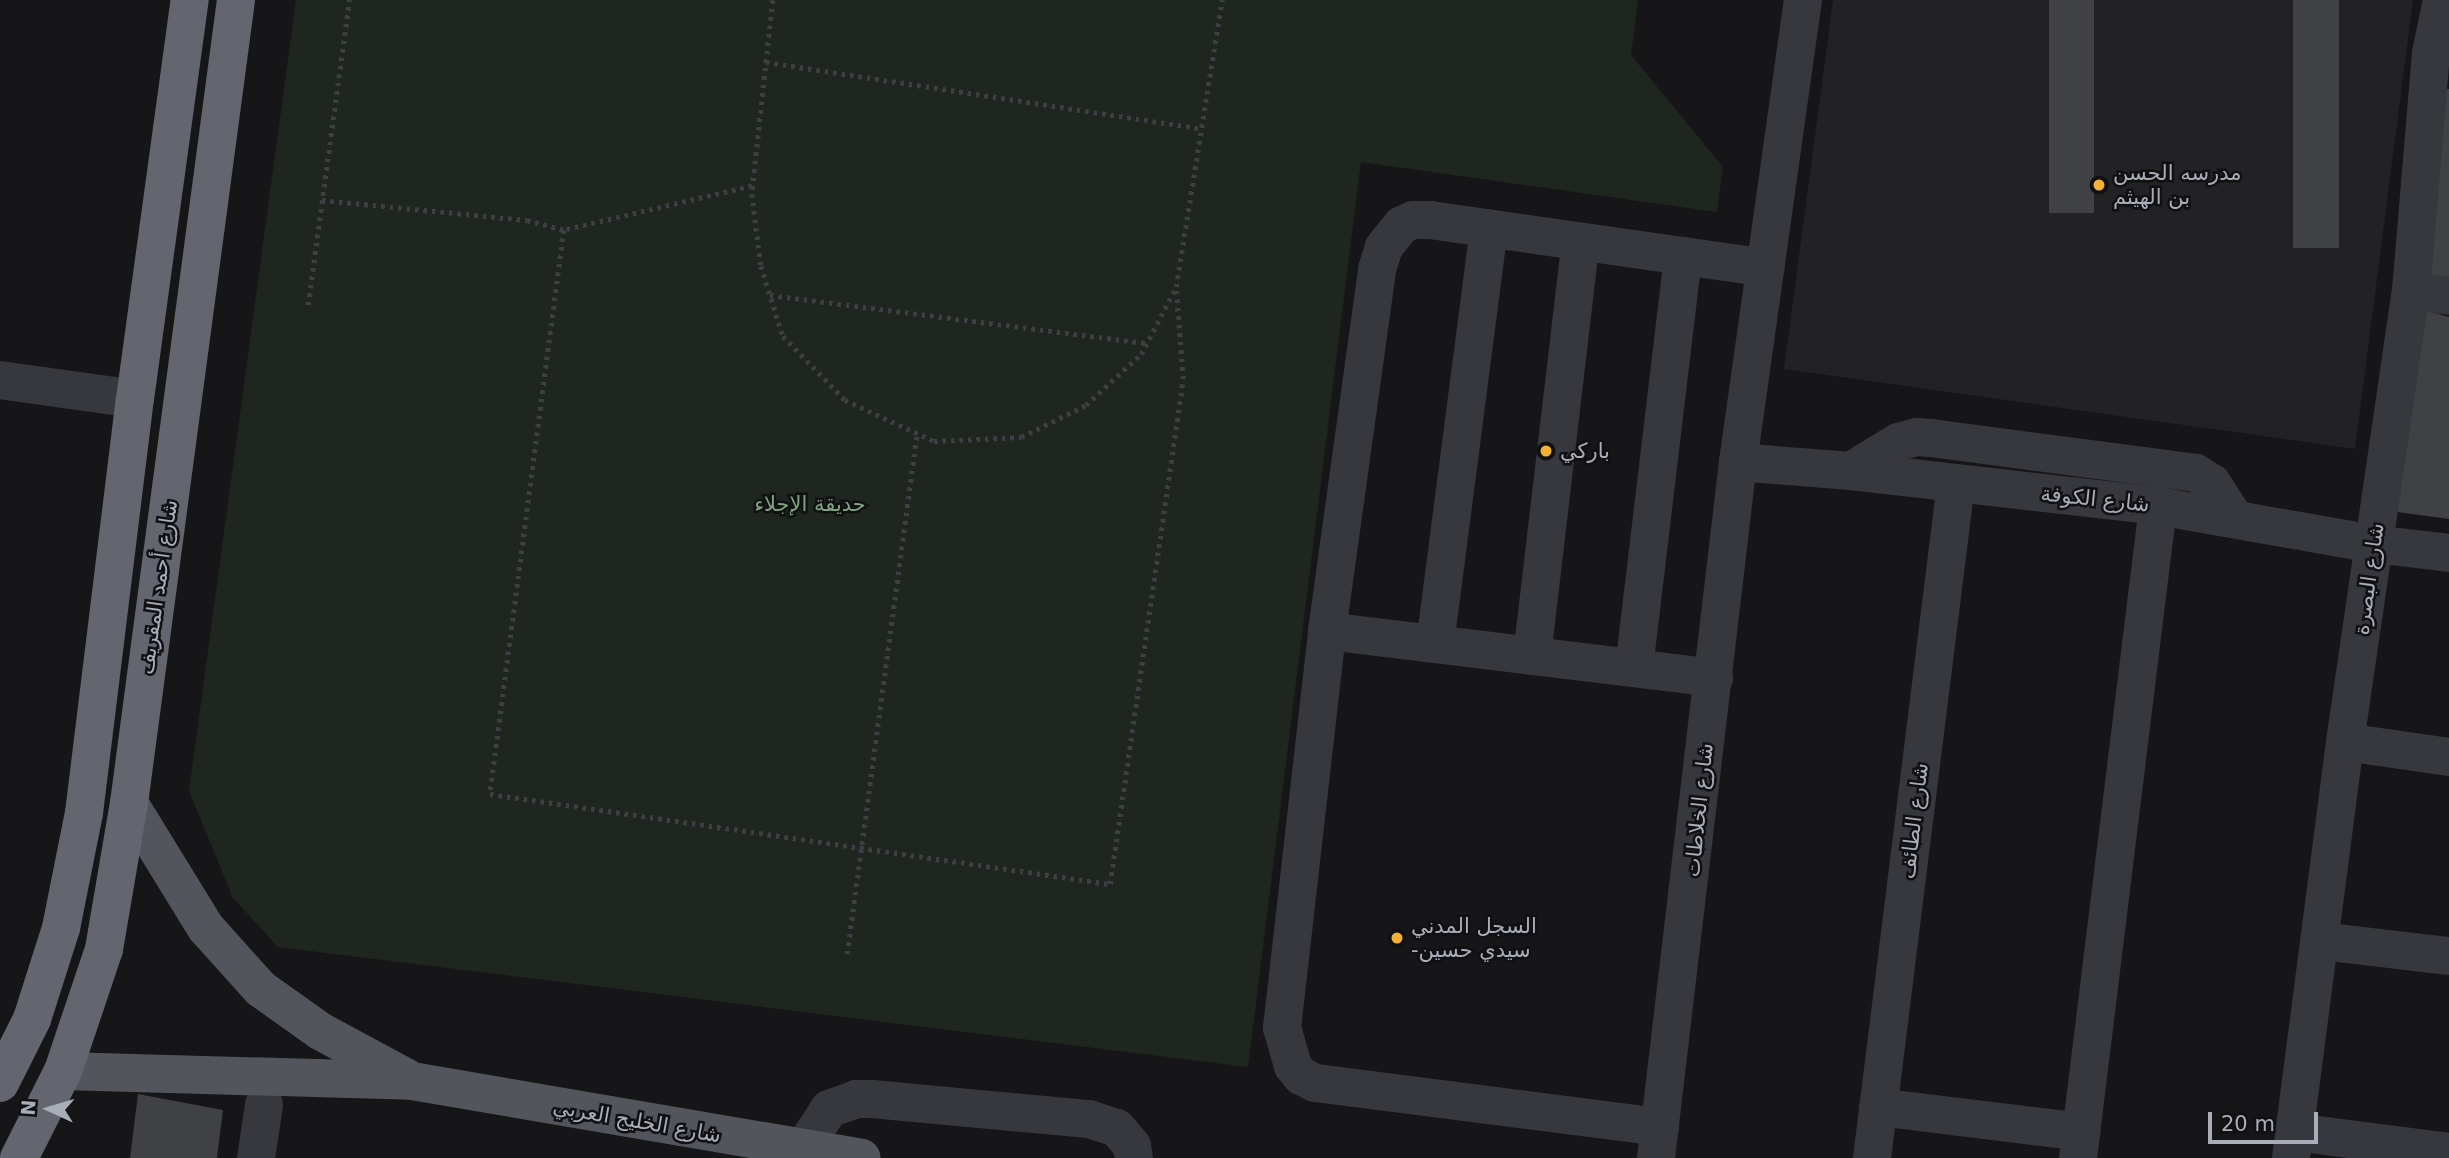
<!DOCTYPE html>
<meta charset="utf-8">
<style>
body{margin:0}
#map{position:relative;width:2449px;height:1158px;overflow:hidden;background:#161618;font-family:"DejaVu Sans","Noto Sans Arabic",sans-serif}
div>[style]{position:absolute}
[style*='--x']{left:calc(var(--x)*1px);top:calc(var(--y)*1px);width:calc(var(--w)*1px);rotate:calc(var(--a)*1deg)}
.built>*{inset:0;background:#222225}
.green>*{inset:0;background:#1e261f}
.building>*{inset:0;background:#404145;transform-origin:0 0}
.path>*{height:4.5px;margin-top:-2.25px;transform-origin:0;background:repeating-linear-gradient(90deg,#3d3f44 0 3.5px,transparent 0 8.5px)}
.minor>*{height:38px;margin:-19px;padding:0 19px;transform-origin:19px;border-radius:19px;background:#37383d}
.major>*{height:38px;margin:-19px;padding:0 19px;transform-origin:19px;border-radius:19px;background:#53555c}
.highway>*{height:38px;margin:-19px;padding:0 19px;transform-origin:19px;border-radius:19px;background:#63666e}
.dots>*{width:19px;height:19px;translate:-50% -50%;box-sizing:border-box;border:4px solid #111113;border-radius:50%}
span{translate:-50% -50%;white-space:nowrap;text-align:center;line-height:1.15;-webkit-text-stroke:5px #111113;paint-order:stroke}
.poi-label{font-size:21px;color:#a8adb8}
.left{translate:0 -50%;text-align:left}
.street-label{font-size:21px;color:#a8adb8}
.park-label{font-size:21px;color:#7fa381}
.north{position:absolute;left:14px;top:1074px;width:70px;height:70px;-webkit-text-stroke:5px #111113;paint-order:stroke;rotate:274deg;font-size:19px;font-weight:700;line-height:28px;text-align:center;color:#a8adb8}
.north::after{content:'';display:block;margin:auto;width:24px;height:32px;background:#a8adb8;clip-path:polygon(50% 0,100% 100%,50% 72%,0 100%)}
.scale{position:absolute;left:2208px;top:1112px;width:110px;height:32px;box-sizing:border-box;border:4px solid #a8adb8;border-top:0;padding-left:9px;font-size:21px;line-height:24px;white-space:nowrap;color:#a8adb8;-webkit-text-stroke:5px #111113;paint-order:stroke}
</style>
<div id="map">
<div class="built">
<div style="clip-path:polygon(1833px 0,2413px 0,2355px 449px,1784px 369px)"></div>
</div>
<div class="green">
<div style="clip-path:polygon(296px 0,1638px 0,1631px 55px,1723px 167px,1717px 212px,1361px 162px,1248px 1067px,278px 947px,233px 898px,189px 791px)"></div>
</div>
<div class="building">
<div style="left:2049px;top:0;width:45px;height:213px"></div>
<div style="left:2293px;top:0;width:46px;height:248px"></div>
<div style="clip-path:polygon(2437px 88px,2449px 89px,2449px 288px,2417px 282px)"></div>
<div style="clip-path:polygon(2414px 307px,2449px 317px,2449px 519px,2383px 510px)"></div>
<div style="clip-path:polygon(138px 1094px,223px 1110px,217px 1158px,130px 1158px)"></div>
</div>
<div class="path">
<div style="--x:773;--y:0;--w:195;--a:96.2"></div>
<div style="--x:752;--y:194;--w:73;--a:82.9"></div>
<div style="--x:761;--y:266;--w:73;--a:72.6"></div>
<div style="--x:783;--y:336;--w:89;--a:45.9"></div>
<div style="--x:845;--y:400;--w:98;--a:24.7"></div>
<div style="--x:934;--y:441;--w:87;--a:-2.6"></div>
<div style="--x:1021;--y:437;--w:72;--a:-26.2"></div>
<div style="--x:1086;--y:405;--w:75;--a:-42.8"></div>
<div style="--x:1141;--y:354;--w:76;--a:-62.4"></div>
<div style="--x:1176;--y:287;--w:291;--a:-80.9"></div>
<div style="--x:766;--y:62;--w:442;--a:8.7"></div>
<div style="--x:752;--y:186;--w:193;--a:166.8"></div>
<div style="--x:564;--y:230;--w:569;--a:97.47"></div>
<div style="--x:490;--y:794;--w:626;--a:8.26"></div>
<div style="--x:1110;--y:884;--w:510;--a:-81.77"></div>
<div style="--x:1183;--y:379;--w:92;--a:-94.4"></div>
<div style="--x:322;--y:200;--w:206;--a:5.6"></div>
<div style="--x:527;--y:220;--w:38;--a:15"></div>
<div style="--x:770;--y:295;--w:380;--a:7.3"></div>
<div style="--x:308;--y:305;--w:308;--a:-82.3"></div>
<div style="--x:847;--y:954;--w:526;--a:-82.35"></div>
</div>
<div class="minor">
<div style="--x:2411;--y:291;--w:38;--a:7"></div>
<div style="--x:0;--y:380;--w:136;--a:8"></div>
<div style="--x:1738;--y:462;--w:113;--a:4.6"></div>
<div style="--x:1851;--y:471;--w:309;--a:6.5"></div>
<div style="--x:2158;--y:506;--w:219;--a:10"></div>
<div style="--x:2374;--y:544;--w:76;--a:6.8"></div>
<div style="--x:1851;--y:471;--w:55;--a:-31.7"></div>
<div style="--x:1898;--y:442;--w:20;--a:-15"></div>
<div style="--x:1917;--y:437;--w:14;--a:4"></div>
<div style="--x:1931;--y:438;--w:267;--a:7.5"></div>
<div style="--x:2196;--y:473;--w:19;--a:32"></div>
<div style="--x:2212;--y:483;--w:43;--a:57.4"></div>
<div style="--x:1327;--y:631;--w:390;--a:6.9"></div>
<div style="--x:1435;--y:644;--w:419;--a:-82.6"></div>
<div style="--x:1532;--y:656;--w:417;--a:-83.3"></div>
<div style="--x:1634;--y:668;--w:415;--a:-83.2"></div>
<div style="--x:2345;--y:742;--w:105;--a:8.2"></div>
<div style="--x:2321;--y:941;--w:129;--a:6.7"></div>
<div style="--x:1878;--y:1107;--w:205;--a:7"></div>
<div style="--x:1660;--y:1127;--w:348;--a:-172.7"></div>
<div style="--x:1315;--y:1083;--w:16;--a:-153"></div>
<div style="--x:1301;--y:1076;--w:13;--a:-129"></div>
<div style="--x:1293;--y:1066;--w:40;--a:-106"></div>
<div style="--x:1282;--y:1028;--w:400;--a:-83.5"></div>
<div style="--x:1327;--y:631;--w:365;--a:-82.1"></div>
<div style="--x:1377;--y:269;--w:23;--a:-72"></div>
<div style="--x:1384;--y:247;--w:28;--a:-51"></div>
<div style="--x:1402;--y:225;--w:12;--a:-24"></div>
<div style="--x:1413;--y:220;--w:17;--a:0"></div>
<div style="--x:1430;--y:220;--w:339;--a:8.1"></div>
<div style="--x:2295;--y:1132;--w:155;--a:7.4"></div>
<div style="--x:803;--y:1149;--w:48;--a:-57"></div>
<div style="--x:829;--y:1109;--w:29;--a:-20"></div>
<div style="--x:856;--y:1099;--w:16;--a:0"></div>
<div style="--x:872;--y:1099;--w:218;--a:5.3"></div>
<div style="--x:1089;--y:1119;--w:29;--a:18"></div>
<div style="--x:1117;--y:1128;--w:23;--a:50"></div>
<div style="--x:1132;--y:1146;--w:12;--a:81"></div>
<div style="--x:256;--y:1158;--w:54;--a:-81.4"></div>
<div style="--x:1656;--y:1158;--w:701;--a:-83.28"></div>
<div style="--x:1738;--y:462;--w:467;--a:-82"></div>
<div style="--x:1872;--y:1158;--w:679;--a:-82.9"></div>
<div style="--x:2078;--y:1158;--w:657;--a:-83"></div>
<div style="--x:2291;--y:1158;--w:419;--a:-82.6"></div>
<div style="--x:2345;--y:742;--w:456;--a:-81.7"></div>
<div style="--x:2411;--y:291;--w:239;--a:-85.2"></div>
<div style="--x:2431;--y:53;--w:54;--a:-78.3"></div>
</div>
<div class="major">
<div style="--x:129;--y:803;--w:147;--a:58.4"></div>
<div style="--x:206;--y:928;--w:82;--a:48"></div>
<div style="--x:261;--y:989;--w:72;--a:35.4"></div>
<div style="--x:320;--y:1031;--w:99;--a:28.4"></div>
<div style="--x:63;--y:1071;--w:349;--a:1.6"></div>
<div style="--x:412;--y:1081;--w:456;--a:9.7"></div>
</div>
<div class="highway">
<div style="--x:0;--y:1083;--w:72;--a:-63.4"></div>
<div style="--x:32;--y:1019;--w:96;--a:-72.3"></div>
<div style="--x:61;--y:928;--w:117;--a:-78.7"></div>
<div style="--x:84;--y:813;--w:417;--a:-83"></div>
<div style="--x:135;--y:399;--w:403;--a:-82.2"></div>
<div style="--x:19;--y:1158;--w:97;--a:-63.2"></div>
<div style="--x:63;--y:1071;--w:129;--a:-71.4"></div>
<div style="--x:104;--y:949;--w:148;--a:-80.3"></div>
<div style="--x:129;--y:803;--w:810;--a:-82.41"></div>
</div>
<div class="dots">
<div style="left:2099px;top:185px;background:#f2b134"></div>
<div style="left:1546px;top:451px;background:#f2b134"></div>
<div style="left:1397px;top:938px;background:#f2b134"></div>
</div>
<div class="poi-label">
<span class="left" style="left:2113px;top:185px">مدرسه الحسن<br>بن الهيثم</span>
<span class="left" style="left:1560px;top:451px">باركي</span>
<span class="left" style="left:1411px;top:938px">السجل المدني<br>-سيدي حسين</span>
</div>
<div class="street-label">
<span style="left:2095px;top:499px;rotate:6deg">شارع الكوفة</span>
<span style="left:2369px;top:579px;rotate:-82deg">شارع البصرة</span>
<span style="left:158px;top:587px;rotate:-82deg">شارع أحمد المقريف</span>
<span style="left:1699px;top:810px;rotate:-84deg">شارع الخلاطات</span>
<span style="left:1914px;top:821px;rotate:-83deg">شارع الطائف</span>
<span style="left:637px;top:1121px;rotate:10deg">شارع الخليج العربي</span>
</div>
<div class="park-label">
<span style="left:810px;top:504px">حديقة الإجلاء</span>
</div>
<div class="north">N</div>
<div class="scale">20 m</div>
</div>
